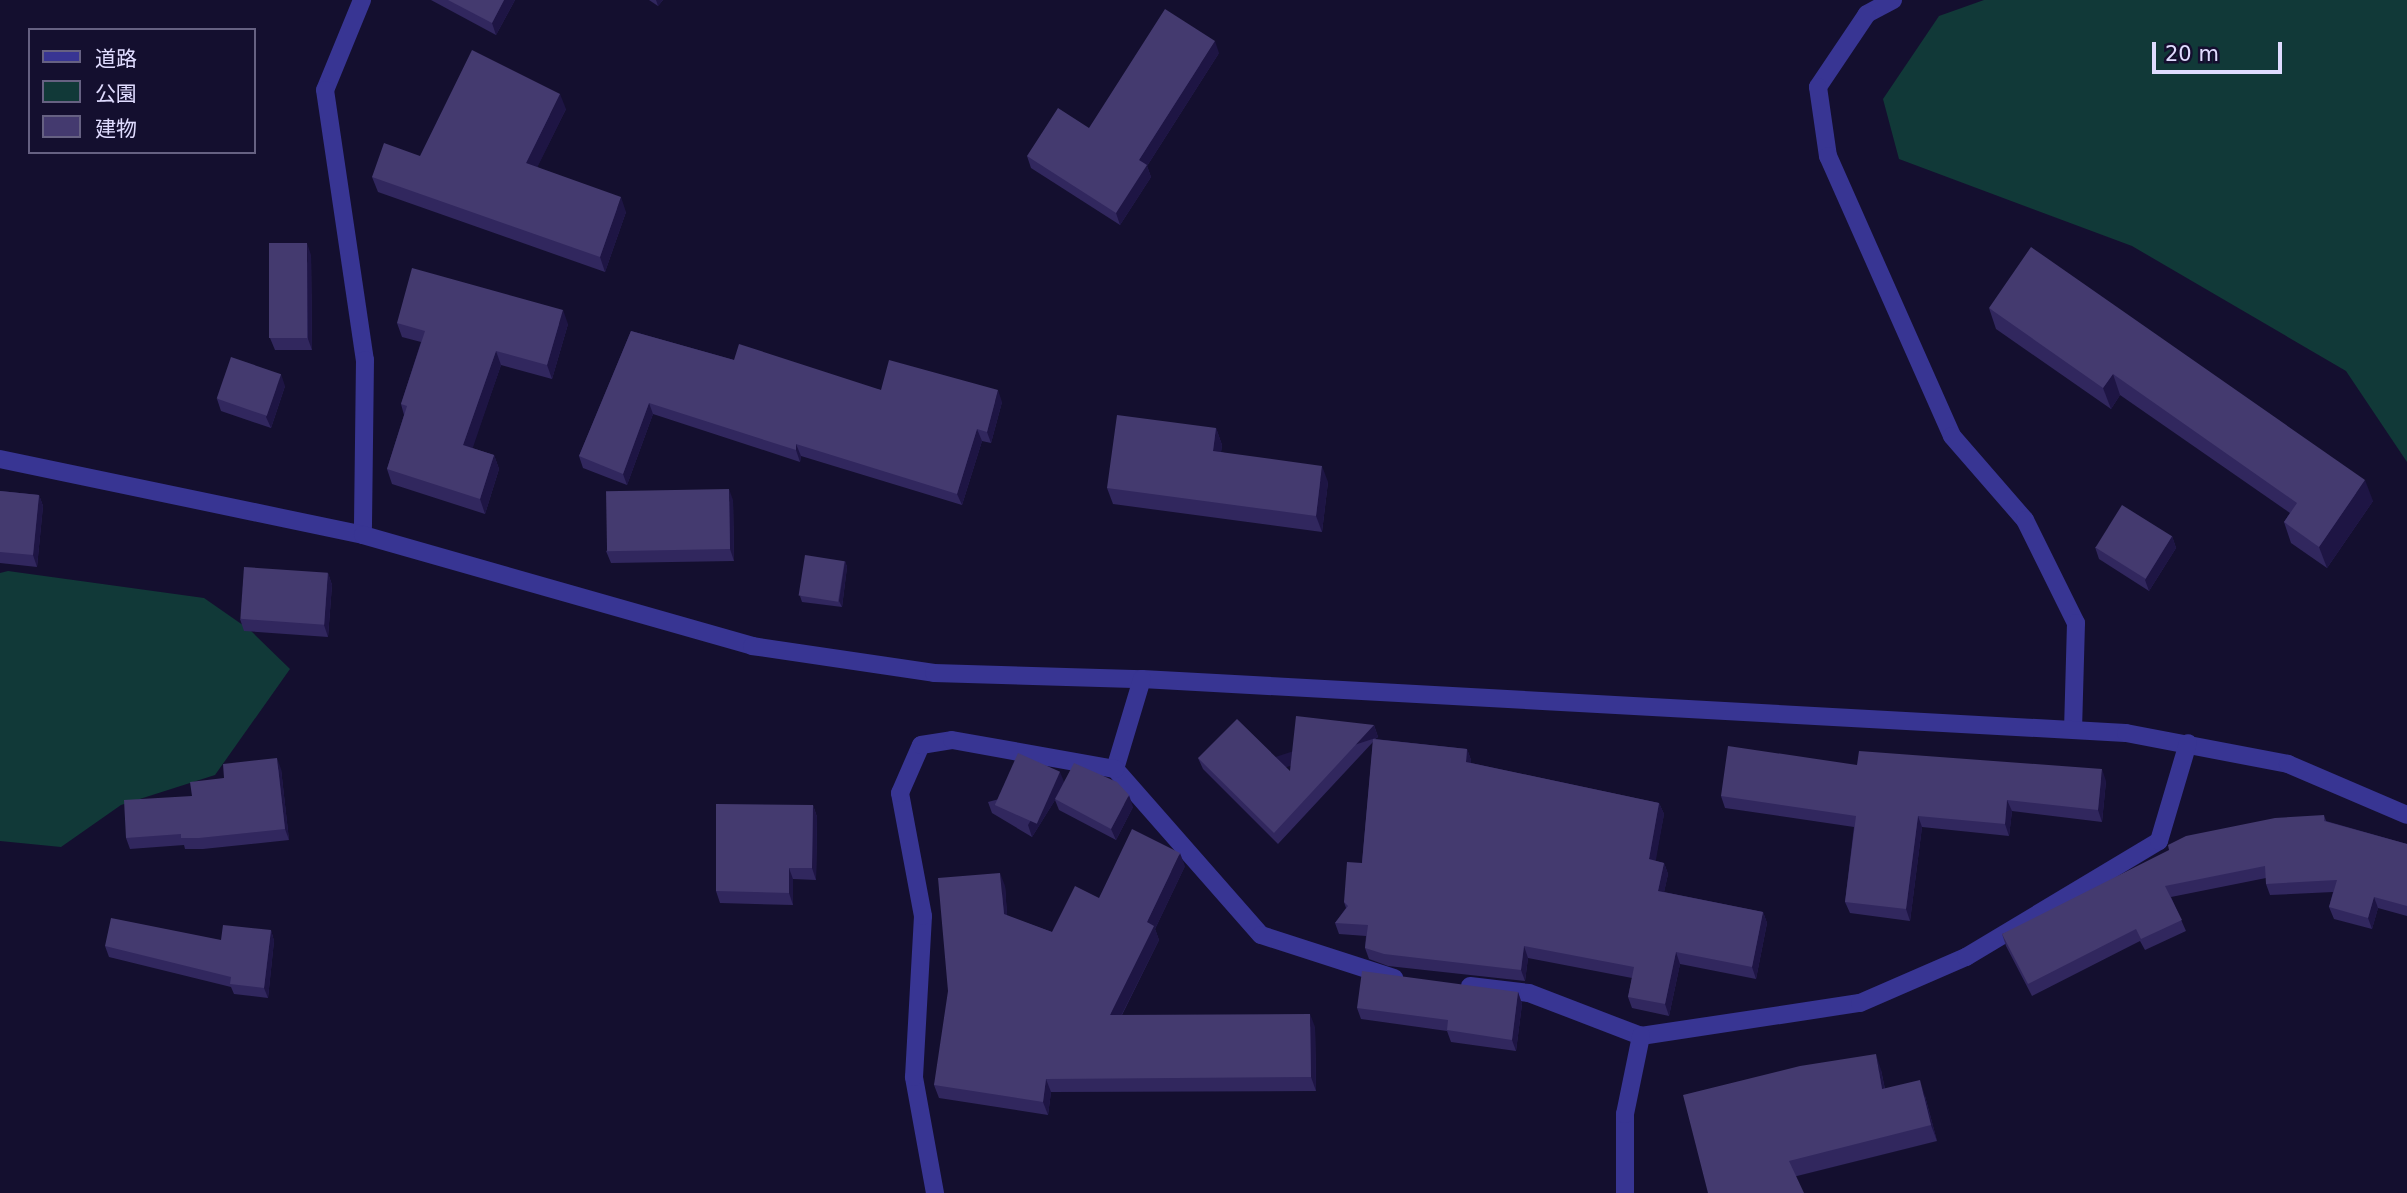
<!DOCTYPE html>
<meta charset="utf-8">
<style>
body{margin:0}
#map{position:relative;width:2407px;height:1193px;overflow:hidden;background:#140f2f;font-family:"DejaVu Sans","Noto Sans JP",sans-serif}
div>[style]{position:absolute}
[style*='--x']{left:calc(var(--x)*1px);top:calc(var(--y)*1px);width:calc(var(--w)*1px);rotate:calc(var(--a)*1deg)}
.green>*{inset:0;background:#113938}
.street>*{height:18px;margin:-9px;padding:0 9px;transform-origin:9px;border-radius:9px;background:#383593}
.wall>*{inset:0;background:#31275e}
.shaded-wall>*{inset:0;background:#1e1544;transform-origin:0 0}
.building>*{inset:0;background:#443a6f;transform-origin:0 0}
span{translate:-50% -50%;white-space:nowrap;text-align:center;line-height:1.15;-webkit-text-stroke:6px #140f2f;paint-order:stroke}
.legend{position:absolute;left:28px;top:28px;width:228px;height:126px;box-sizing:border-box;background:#140f2f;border:2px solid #666182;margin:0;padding:9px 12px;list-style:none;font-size:21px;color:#e0dcff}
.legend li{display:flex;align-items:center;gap:14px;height:35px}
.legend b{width:35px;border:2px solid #666182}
.scale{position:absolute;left:2152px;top:42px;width:130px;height:32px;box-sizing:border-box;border:4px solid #e0dcff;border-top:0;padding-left:9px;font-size:21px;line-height:24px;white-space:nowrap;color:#e0dcff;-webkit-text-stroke:5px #140f2f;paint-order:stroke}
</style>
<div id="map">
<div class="green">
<div style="clip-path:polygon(1984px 0,2407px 0,2407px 462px,2346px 371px,2132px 246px,1899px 159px,1883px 99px,1939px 16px)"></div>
<div style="clip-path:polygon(8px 571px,204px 598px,250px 630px,290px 669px,215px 775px,121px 805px,61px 847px,0 841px,0 573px)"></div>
</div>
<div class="street">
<div style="--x:362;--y:0;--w:97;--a:112.3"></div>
<div style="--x:325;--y:90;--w:273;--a:81.6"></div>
<div style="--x:365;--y:360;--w:175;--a:90.7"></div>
<div style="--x:1893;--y:0;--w:30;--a:152"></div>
<div style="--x:1867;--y:14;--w:88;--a:123.9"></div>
<div style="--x:1818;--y:87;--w:70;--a:81.8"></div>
<div style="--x:1828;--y:156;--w:306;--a:66.1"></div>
<div style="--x:1952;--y:436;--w:111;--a:49"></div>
<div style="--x:2025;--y:520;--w:115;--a:63.7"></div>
<div style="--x:2076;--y:623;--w:105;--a:91.6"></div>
<div style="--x:0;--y:459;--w:371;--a:11.8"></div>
<div style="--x:363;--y:535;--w:405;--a:15.9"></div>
<div style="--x:752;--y:646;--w:184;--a:8.4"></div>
<div style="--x:934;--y:673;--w:208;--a:1.7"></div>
<div style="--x:1142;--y:679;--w:985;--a:3.14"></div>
<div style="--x:2126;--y:733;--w:165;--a:10.8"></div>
<div style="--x:2288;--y:764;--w:129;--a:23.2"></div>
<div style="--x:1142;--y:679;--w:94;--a:106.7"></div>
<div style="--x:1115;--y:769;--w:221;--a:48.7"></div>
<div style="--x:1261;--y:935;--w:140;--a:17.9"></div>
<div style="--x:1470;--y:986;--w:59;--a:6.8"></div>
<div style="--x:1529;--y:993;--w:120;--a:21"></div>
<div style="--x:1641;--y:1036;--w:221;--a:-8.6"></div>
<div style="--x:1860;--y:1003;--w:116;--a:-23.5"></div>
<div style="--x:1966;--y:957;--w:225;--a:-31"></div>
<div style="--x:2159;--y:841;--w:102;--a:-73.5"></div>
<div style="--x:935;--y:1193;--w:118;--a:-100.3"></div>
<div style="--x:914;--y:1077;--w:161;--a:-86.8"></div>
<div style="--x:923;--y:916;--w:125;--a:-100.6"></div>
<div style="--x:900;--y:793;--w:52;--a:-66.4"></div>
<div style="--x:921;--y:745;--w:31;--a:-9"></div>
<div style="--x:952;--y:740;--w:166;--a:10.1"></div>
<div style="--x:1625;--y:1193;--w:79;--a:-90"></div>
<div style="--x:1625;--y:1114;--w:80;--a:-78.4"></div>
</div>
<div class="wall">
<div style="clip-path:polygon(431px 0,515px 0,496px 35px)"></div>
<div style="clip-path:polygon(649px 0,663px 0,658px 6px)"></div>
<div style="clip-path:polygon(1219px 53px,1147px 166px,1151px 177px,1120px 225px,1031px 168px,1027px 156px,1089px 128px)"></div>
<div style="clip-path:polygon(566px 109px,537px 167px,626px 212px,605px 272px,378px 192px,372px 177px,420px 156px)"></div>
<div style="clip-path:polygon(311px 255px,312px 350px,275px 350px,270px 338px)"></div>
<div style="clip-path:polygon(1989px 308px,2373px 501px,2327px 568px,2291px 543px,2284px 522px,2290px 513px,2120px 395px,2111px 409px,1996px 329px)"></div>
<div style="clip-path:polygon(397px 323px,568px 324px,552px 379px,501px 365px,472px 448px,494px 455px,499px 469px,485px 514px,392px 484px,387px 469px,404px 415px,401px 404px,421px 342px,402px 337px)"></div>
<div style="clip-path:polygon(631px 331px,734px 360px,881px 390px,1002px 402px,991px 443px,982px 441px,962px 505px,801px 456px,800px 462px,653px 414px,627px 485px,583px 468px,579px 456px)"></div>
<div style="clip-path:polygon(285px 386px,271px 428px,221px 411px,217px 399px)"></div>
<div style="clip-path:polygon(1216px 428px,1222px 445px,1221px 452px,1328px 482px,1322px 532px,1113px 504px,1107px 488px)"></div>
<div style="clip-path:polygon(0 491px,39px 495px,43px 506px,37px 567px,0 563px)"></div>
<div style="clip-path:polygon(733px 500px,734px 561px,611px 563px,606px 551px)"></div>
<div style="clip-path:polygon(2172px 536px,2176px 548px,2149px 591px,2099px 559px,2095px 547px)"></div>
<div style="clip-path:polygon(845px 561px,847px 567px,842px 607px,802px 602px,800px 596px)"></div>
<div style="clip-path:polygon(328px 573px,332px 585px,328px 637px,244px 631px,240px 619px)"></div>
<div style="clip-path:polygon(1374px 725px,1378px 737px,1375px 739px,1467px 749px,1471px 760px,1471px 763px,1659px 803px,1664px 814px,1655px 861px,1664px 863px,1668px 874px,1664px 892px,1763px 912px,1767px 923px,1756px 979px,1680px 964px,1669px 1016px,1632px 1008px,1628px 997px,1632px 978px,1528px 958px,1525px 981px,1388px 966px,1369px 959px,1365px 948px,1366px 936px,1339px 934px,1335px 923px,1346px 908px,1344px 902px,1362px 863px,1373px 742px,1278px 844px,1203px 769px,1198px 758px,1290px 771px)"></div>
<div style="clip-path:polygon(1857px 765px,2106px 781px,2102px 822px,2012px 811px,2009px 836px,1922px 827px,1910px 921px,1850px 913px,1845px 902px,1854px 827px,1725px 808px,1721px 796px)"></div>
<div style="clip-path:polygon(281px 769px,289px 840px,203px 849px,185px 849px,184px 845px,130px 849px,126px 838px,192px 796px,224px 778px)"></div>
<div style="clip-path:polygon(1064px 782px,1133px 807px,1116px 840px,1059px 810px,1055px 800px,1032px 837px,992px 813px,988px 802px)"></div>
<div style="clip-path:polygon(813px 805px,817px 817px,816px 880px,793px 879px,793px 905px,720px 903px,716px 891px)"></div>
<div style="clip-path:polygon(2324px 815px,2326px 821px,2407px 844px,2407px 916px,2378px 908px,2372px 929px,2334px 919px,2329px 907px,2333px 892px,2270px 895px,2266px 884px,2266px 878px,2171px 897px,2186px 931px,2145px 950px,2140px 941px,2032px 996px,2006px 946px,2002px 934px)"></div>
<div style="clip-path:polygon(1185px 866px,1155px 929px,1159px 940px,1122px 1015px,1315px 1027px,1316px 1091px,1051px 1092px,1048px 1115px,939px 1098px,934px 1085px,1005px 886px,1007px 916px,1052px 932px,1099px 898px)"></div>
<div style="clip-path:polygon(271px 930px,274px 941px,268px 998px,234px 994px,231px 987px,109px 957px,105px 946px,221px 940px)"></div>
<div style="clip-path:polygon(1518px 992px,1522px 1004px,1516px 1051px,1451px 1042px,1447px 1031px,1361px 1019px,1357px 1008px)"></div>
<div style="clip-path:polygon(1881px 1070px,1885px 1089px,1925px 1096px,1937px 1141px,1797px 1176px,1708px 1193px)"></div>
</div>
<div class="shaded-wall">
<div style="clip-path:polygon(504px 0,515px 0,496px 35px,492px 23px)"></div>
<div style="clip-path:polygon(656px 0,663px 0,658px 6px)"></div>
<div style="clip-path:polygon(1215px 41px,1219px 53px,1147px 166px,1151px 177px,1120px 225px,1116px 213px,1139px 160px)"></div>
<div style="clip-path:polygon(560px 94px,566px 109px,532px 178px,526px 163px)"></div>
<div style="clip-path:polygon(621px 197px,626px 212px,605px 272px,600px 257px)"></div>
<div style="clip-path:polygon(307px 243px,311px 255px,312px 350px,308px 339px)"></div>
<div style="clip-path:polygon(563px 310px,568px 324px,552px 379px,547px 365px)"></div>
<div style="clip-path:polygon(496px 351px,501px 365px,469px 459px,463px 445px)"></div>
<div style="clip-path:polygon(281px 374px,285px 386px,271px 428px,266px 417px)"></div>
<div style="clip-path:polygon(2113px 374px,2120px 395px,2111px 409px,2103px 388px)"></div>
<div style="clip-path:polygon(998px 390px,1002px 402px,991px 443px,987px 432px)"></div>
<div style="clip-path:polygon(649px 403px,653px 414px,627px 485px,623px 474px)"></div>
<div style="clip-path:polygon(1216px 428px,1222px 445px,1219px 468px,1213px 451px)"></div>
<div style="clip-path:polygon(977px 429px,982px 441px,962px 505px,957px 494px)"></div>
<div style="clip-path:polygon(796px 444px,801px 456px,800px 462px,796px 450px)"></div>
<div style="clip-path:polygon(494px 455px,499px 469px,485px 514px,480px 499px)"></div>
<div style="clip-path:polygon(1322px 466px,1328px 482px,1322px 532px,1316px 516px)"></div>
<div style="clip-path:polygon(2365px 480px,2373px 501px,2327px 568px,2319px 547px)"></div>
<div style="clip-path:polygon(729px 489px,733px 500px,734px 561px,730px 549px)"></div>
<div style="clip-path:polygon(39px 495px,43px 506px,37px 567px,33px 555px)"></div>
<div style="clip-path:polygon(2172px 536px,2176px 548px,2149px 591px,2145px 580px)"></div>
<div style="clip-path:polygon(845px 561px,847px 567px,842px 607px,839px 601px)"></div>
<div style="clip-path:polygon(328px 573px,332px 585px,328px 637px,324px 625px)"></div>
<div style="left:1374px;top:725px;width:13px;height:147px;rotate:72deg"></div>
<div style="clip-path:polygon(1467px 749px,1471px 760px,1470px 774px,1466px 762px)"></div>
<div style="clip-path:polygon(277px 758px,281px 769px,289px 840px,285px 829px)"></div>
<div style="clip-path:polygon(2102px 769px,2106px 781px,2102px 822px,2098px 810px)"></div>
<div style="clip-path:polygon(1060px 772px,1065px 784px,1032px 837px,1028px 825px)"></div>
<div style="clip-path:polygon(1129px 795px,1133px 807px,1116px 840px,1111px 829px)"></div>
<div style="clip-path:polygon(2007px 800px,2012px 811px,2009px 836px,2005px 824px)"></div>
<div style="clip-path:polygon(1659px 803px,1664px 814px,1654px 871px,1649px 859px)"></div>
<div style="clip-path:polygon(813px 805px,817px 817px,816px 880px,812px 868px)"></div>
<div style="clip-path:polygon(1918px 816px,1922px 827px,1910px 921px,1906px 909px)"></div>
<div style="clip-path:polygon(1180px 853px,1185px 866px,1155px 929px,1159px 940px,1115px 1028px,1110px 1015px,1147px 922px)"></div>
<div style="clip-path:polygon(1664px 863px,1668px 874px,1662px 902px,1658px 891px)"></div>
<div style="clip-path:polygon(789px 868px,793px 879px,793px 905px,789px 893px)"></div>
<div style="clip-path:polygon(1000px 873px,1005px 886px,1008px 928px,1004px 914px)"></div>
<div style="clip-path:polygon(2374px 897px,2378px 908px,2372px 929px,2368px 918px)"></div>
<div style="clip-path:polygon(1763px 912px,1767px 923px,1756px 979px,1752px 967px)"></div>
<div style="clip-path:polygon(271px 930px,274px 941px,268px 998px,264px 988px)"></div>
<div style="clip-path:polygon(1524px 946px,1528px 958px,1525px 981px,1521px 970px)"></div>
<div style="clip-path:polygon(1676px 952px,1680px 964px,1669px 1016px,1665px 1004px)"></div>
<div style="clip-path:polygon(1518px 992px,1522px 1004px,1516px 1051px,1512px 1040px)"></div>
<div style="clip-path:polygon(1310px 1014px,1315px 1027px,1316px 1091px,1311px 1077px)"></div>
<div style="clip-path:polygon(1876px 1054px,1881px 1070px,1888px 1105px,1882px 1089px)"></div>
<div style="clip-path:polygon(1046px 1079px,1051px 1092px,1048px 1115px,1043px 1102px)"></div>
<div style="clip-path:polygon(1920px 1080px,1925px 1096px,1937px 1141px,1931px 1125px)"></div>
</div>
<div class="building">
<div style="clip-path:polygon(448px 0,504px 0,492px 23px)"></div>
<div style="clip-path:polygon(1165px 9px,1215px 41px,1139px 160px,1147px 165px,1116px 213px,1027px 156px,1058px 108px,1089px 128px)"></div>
<div style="clip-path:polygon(472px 50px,560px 94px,526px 163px,621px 197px,600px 257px,372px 177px,384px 143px,420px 156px)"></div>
<div style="left:269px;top:243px;width:38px;height:95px"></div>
<div style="clip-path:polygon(2031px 247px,2365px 480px,2319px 547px,2284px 522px,2297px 503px,2113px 374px,2103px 388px,1989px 308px)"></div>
<div style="clip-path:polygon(412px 268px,563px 310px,547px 365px,496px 351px,463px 445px,494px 455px,480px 499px,387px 469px,407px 406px,401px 404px,425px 331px,397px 323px)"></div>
<div style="clip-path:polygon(631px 331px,734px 360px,739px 344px,881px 390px,889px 360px,998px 390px,987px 432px,977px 429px,957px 494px,796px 444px,796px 450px,649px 403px,623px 474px,579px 456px)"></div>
<div style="left:231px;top:357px;width:53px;height:44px;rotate:19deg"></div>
<div style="clip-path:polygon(1117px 415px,1216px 428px,1213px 451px,1322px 466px,1316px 516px,1107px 488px)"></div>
<div style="left:729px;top:489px;width:60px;height:123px;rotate:89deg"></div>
<div style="clip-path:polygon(0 491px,39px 495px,33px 555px,0 552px)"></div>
<div style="left:2122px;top:505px;width:59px;height:50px;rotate:32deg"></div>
<div style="left:805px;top:555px;width:40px;height:41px;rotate:9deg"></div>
<div style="left:244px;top:567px;width:84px;height:52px;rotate:4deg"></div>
<div style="clip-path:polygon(1296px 716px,1374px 725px,1274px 833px,1198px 758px,1237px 719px,1290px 771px)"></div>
<div style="clip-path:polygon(1373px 739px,1467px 749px,1466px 762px,1659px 803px,1649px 859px,1664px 863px,1658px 891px,1763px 912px,1752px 967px,1676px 952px,1665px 1004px,1628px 997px,1634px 967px,1524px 946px,1521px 970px,1384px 954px,1365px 948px,1368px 925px,1335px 923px,1348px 906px,1344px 902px,1347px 862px,1362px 863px)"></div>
<div style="clip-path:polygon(1728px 746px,1857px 765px,1859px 751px,2102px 769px,2098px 810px,2007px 800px,2005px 824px,1918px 816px,1906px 909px,1845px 902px,1856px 816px,1721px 796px)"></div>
<div style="left:1018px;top:753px;width:46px;height:57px;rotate:24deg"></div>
<div style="clip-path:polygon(277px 758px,285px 829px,199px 838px,181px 838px,181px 834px,126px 838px,124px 800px,192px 796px,190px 782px,224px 778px,223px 764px)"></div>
<div style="clip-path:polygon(1074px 763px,1117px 782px,1129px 795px,1111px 829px,1055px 799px)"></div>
<div style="clip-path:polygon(716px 804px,813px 805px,812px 868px,789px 868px,789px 893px,716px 891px)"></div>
<div style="clip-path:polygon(2324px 815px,2324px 821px,2407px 844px,2407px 906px,2374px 897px,2368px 918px,2329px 907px,2337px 880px,2266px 884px,2265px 866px,2165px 886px,2182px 920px,2141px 939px,2136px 929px,2028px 984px,2002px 934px,2169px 850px,2168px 845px,2186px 836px,2275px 818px)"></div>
<div style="clip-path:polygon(1132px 829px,1180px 853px,1147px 922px,1154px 926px,1110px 1015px,1310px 1014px,1311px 1077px,1046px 1079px,1043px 1102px,934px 1085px,948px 991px,938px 878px,1000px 873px,1004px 914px,1052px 932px,1075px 886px,1099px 898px)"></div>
<div style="clip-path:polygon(111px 918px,221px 940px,223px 925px,271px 930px,264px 988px,230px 984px,231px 977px,105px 946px)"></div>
<div style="clip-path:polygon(1362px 971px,1518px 992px,1512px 1040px,1447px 1030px,1448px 1020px,1357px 1008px)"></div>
<div style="clip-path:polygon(1876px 1054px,1882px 1089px,1920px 1080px,1931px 1125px,1789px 1161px,1804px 1193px,1708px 1193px,1683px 1095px,1800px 1066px)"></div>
</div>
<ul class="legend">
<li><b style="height:9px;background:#383593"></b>道路</li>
<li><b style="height:19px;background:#113938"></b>公園</li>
<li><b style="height:19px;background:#443a6f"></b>建物</li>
</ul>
<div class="scale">20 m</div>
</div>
